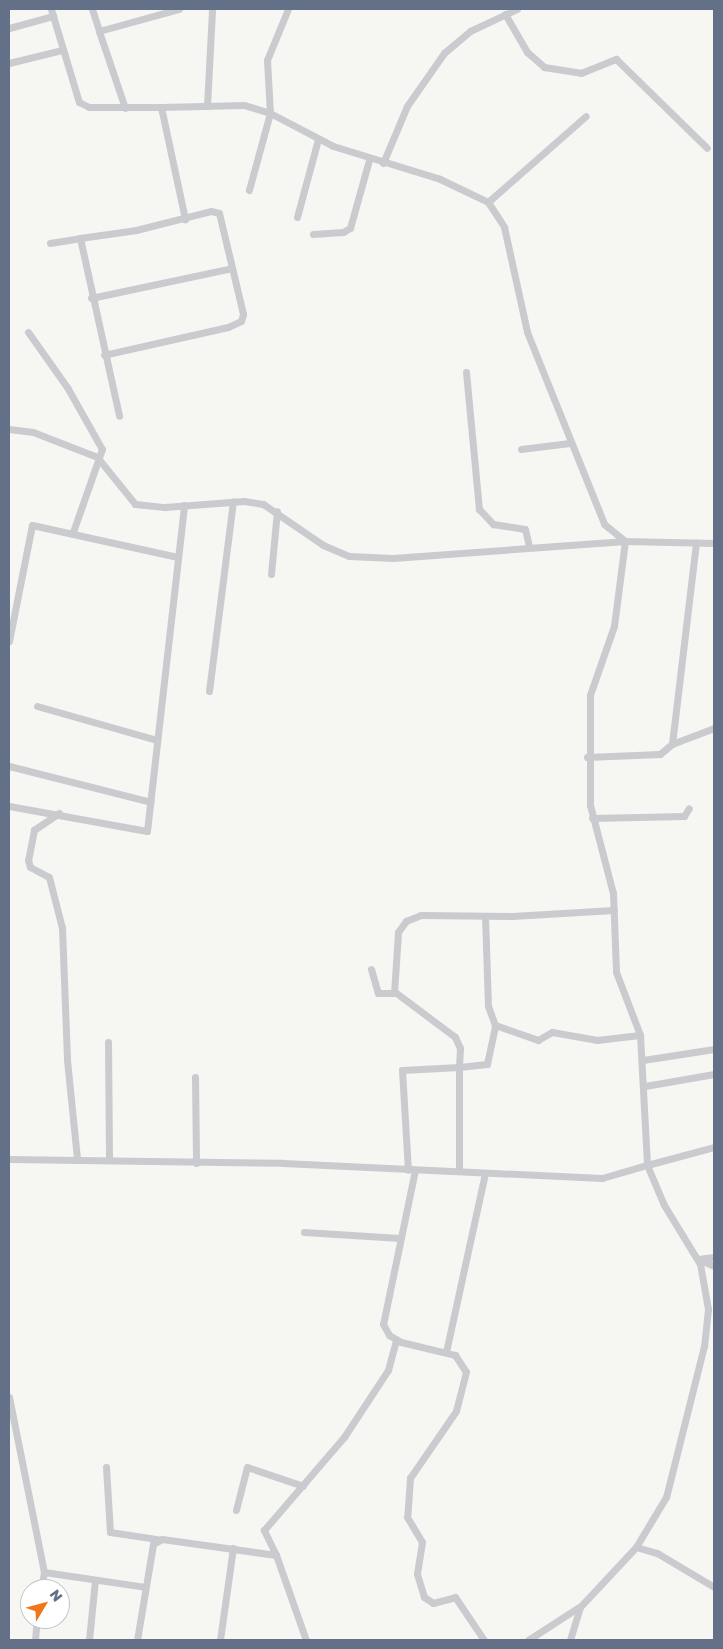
<!DOCTYPE html>
<style>
body{margin:0}
#map{position:relative;width:723px;height:1649px;overflow:hidden;background:#f6f7f3;font-family:"Golos Text",sans-serif}
div>[style]{position:absolute}
[style*='--x']{left:calc(var(--x)*1px);top:calc(var(--y)*1px);width:calc(var(--w)*1px);rotate:calc(var(--a)*1deg)}
.street>*{height:7px;margin:-3.5px;padding:0 3.5px;transform-origin:3.5px;border-radius:3.5px;background:#c9cbcf}
span{translate:-50% -50%;white-space:nowrap;text-align:center;line-height:1.15;-webkit-text-stroke:5px #fff;paint-order:stroke}
.frame{position:absolute;inset:0;border:10px solid #637087;pointer-events:none}
.north{position:absolute;left:20px;top:1579px;width:50px;height:50px;box-sizing:border-box;background:#fff;border:1px solid #c1c6cf;border-radius:50%;rotate:53deg;font-size:14px;font-weight:700;line-height:20px;text-align:center;color:#637087}
.north::after{content:'';display:block;margin:auto;width:18px;height:22px;background:#f17619;clip-path:polygon(50% 0,100% 100%,50% 72%,0 100%)}
</style>
<div id="map">
<div class="street">
<div style="--x:92;--y:9;--w:23;--a:72"></div>
<div style="--x:288;--y:9;--w:55;--a:112.4"></div>
<div style="--x:267;--y:60;--w:53;--a:86.8"></div>
<div style="--x:270;--y:113;--w:71;--a:27.6"></div>
<div style="--x:333;--y:146;--w:112;--a:17.1"></div>
<div style="--x:440;--y:179;--w:53;--a:25.6"></div>
<div style="--x:488;--y:202;--w:30;--a:57"></div>
<div style="--x:504;--y:227;--w:107;--a:77.6"></div>
<div style="--x:527;--y:332;--w:207;--a:68.1"></div>
<div style="--x:604;--y:524;--w:27;--a:39"></div>
<div style="--x:625;--y:541;--w:89;--a:1.3"></div>
<div style="--x:505;--y:14;--w:44;--a:59.9"></div>
<div style="--x:527;--y:52;--w:23;--a:41"></div>
<div style="--x:544;--y:67;--w:37;--a:9"></div>
<div style="--x:581;--y:73;--w:38;--a:-22"></div>
<div style="--x:616;--y:59;--w:127;--a:44.4"></div>
<div style="--x:53;--y:16;--w:90;--a:73.2"></div>
<div style="--x:79;--y:102;--w:11;--a:27"></div>
<div style="--x:89;--y:107;--w:72;--a:0"></div>
<div style="--x:161;--y:107;--w:115;--a:77.9"></div>
<div style="--x:9;--y:28;--w:46;--a:-15.3"></div>
<div style="--x:53;--y:16;--w:7;--a:-106"></div>
<div style="--x:9;--y:63;--w:55;--a:-13.8"></div>
<div style="--x:207;--y:106;--w:97;--a:-87"></div>
<div style="--x:161;--y:107;--w:83;--a:-1.4"></div>
<div style="--x:244;--y:105;--w:27;--a:17"></div>
<div style="--x:270;--y:113;--w:80;--a:105.3"></div>
<div style="--x:125;--y:108;--w:81;--a:-108.7"></div>
<div style="--x:99;--y:31;--w:83;--a:-15.4"></div>
<div style="--x:383;--y:163;--w:62;--a:-67.2"></div>
<div style="--x:407;--y:106;--w:65;--a:-55.1"></div>
<div style="--x:444;--y:53;--w:34;--a:-40"></div>
<div style="--x:470;--y:31;--w:52;--a:-25.1"></div>
<div style="--x:488;--y:202;--w:130;--a:-41.3"></div>
<div style="--x:297;--y:217;--w:81;--a:-74.9"></div>
<div style="--x:313;--y:234;--w:30;--a:-4"></div>
<div style="--x:343;--y:232;--w:8;--a:-30"></div>
<div style="--x:350;--y:228;--w:71;--a:-74.4"></div>
<div style="--x:80;--y:238;--w:57;--a:-8.1"></div>
<div style="--x:136;--y:230;--w:77;--a:-14.2"></div>
<div style="--x:211;--y:211;--w:8;--a:14"></div>
<div style="--x:219;--y:213;--w:104;--a:76.6"></div>
<div style="--x:243;--y:314;--w:7;--a:106"></div>
<div style="--x:241;--y:321;--w:14;--a:155"></div>
<div style="--x:228;--y:327;--w:127;--a:167.3"></div>
<div style="--x:50;--y:243;--w:30;--a:-9"></div>
<div style="--x:80;--y:238;--w:182;--a:77.6"></div>
<div style="--x:91;--y:298;--w:144;--a:-12"></div>
<div style="--x:28;--y:332;--w:67;--a:54.7"></div>
<div style="--x:67;--y:387;--w:71;--a:60.6"></div>
<div style="--x:102;--y:449;--w:88;--a:109.3"></div>
<div style="--x:466;--y:372;--w:138;--a:84.6"></div>
<div style="--x:479;--y:509;--w:21;--a:47"></div>
<div style="--x:493;--y:524;--w:32;--a:9"></div>
<div style="--x:525;--y:529;--w:17;--a:77"></div>
<div style="--x:9;--y:429;--w:24;--a:7"></div>
<div style="--x:33;--y:432;--w:69;--a:21.3"></div>
<div style="--x:97;--y:457;--w:60;--a:51"></div>
<div style="--x:135;--y:504;--w:30;--a:6"></div>
<div style="--x:165;--y:507;--w:79;--a:-4.3"></div>
<div style="--x:244;--y:501;--w:19;--a:9"></div>
<div style="--x:263;--y:504;--w:73;--a:34.3"></div>
<div style="--x:323;--y:545;--w:28;--a:23"></div>
<div style="--x:349;--y:556;--w:44;--a:2.6"></div>
<div style="--x:393;--y:558;--w:233;--a:-4.2"></div>
<div style="--x:625;--y:541;--w:86;--a:97.4"></div>
<div style="--x:614;--y:626;--w:73;--a:109.2"></div>
<div style="--x:590;--y:695;--w:110;--a:90"></div>
<div style="--x:590;--y:805;--w:91;--a:75.4"></div>
<div style="--x:613;--y:893;--w:79;--a:87.8"></div>
<div style="--x:616;--y:972;--w:67;--a:69.1"></div>
<div style="--x:640;--y:1035;--w:130;--a:86.9"></div>
<div style="--x:647;--y:1165;--w:69;--a:-15"></div>
<div style="--x:521;--y:449;--w:49;--a:-7"></div>
<div style="--x:271;--y:574;--w:63;--a:-84.6"></div>
<div style="--x:9;--y:641;--w:118;--a:-78.8"></div>
<div style="--x:32;--y:525;--w:149;--a:12.4"></div>
<div style="--x:209;--y:691;--w:191;--a:-82.8"></div>
<div style="--x:37;--y:706;--w:125;--a:15.8"></div>
<div style="--x:672;--y:744;--w:45;--a:-20.9"></div>
<div style="--x:587;--y:757;--w:73;--a:-2.4"></div>
<div style="--x:660;--y:754;--w:16;--a:-40"></div>
<div style="--x:672;--y:744;--w:203;--a:-83.2"></div>
<div style="--x:9;--y:766;--w:146;--a:14.2"></div>
<div style="--x:9;--y:806;--w:140;--a:10.3"></div>
<div style="--x:147;--y:831;--w:328;--a:-83.5"></div>
<div style="--x:59;--y:813;--w:30;--a:146"></div>
<div style="--x:34;--y:830;--w:31;--a:101"></div>
<div style="--x:28;--y:860;--w:7;--a:74"></div>
<div style="--x:30;--y:867;--w:21;--a:28"></div>
<div style="--x:49;--y:877;--w:53;--a:75.7"></div>
<div style="--x:62;--y:928;--w:132;--a:87.8"></div>
<div style="--x:67;--y:1060;--w:99;--a:84.2"></div>
<div style="--x:592;--y:818;--w:92;--a:-1.2"></div>
<div style="--x:684;--y:816;--w:9;--a:-58"></div>
<div style="--x:485;--y:916;--w:90;--a:88.1"></div>
<div style="--x:488;--y:1006;--w:20;--a:70"></div>
<div style="--x:371;--y:969;--w:25;--a:74"></div>
<div style="--x:378;--y:993;--w:16;--a:0"></div>
<div style="--x:394;--y:993;--w:61;--a:-86.2"></div>
<div style="--x:398;--y:932;--w:14;--a:-54"></div>
<div style="--x:406;--y:921;--w:16;--a:-22"></div>
<div style="--x:421;--y:915;--w:91;--a:0.6"></div>
<div style="--x:512;--y:916;--w:102;--a:-3.4"></div>
<div style="--x:395;--y:992;--w:75;--a:36.9"></div>
<div style="--x:455;--y:1037;--w:12;--a:66"></div>
<div style="--x:460;--y:1048;--w:19;--a:93"></div>
<div style="--x:459;--y:1067;--w:57;--a:177"></div>
<div style="--x:402;--y:1070;--w:100;--a:86.6"></div>
<div style="--x:108;--y:1042;--w:118;--a:89.5"></div>
<div style="--x:643;--y:1060;--w:72;--a:-8.8"></div>
<div style="--x:195;--y:1077;--w:86;--a:89.3"></div>
<div style="--x:645;--y:1086;--w:70;--a:-9.9"></div>
<div style="--x:9;--y:1159;--w:274;--a:0.8"></div>
<div style="--x:283;--y:1163;--w:319;--a:2.7"></div>
<div style="--x:602;--y:1178;--w:47;--a:-16.1"></div>
<div style="--x:647;--y:1165;--w:43;--a:67"></div>
<div style="--x:664;--y:1205;--w:69;--a:58.6"></div>
<div style="--x:700;--y:1264;--w:46;--a:79.9"></div>
<div style="--x:708;--y:1309;--w:37;--a:96"></div>
<div style="--x:704;--y:1346;--w:156;--a:104.1"></div>
<div style="--x:666;--y:1497;--w:58;--a:121"></div>
<div style="--x:636;--y:1547;--w:82;--a:133"></div>
<div style="--x:580;--y:1607;--w:34;--a:107"></div>
<div style="--x:415;--y:1170;--w:157;--a:101.7"></div>
<div style="--x:383;--y:1324;--w:13;--a:61"></div>
<div style="--x:389;--y:1335;--w:14;--a:30"></div>
<div style="--x:401;--y:1342;--w:56;--a:13.5"></div>
<div style="--x:455;--y:1355;--w:20;--a:57"></div>
<div style="--x:466;--y:1372;--w:40;--a:104.4"></div>
<div style="--x:456;--y:1411;--w:81;--a:124.5"></div>
<div style="--x:410;--y:1478;--w:39;--a:94"></div>
<div style="--x:407;--y:1517;--w:29;--a:59"></div>
<div style="--x:422;--y:1542;--w:32;--a:99"></div>
<div style="--x:417;--y:1574;--w:24;--a:73"></div>
<div style="--x:424;--y:1597;--w:11;--a:34"></div>
<div style="--x:433;--y:1603;--w:23;--a:-15"></div>
<div style="--x:455;--y:1597;--w:52;--a:56"></div>
<div style="--x:459;--y:1171;--w:104;--a:-90"></div>
<div style="--x:459;--y:1067;--w:28;--a:-6"></div>
<div style="--x:487;--y:1064;--w:40;--a:-78"></div>
<div style="--x:495;--y:1025;--w:46;--a:19.2"></div>
<div style="--x:538;--y:1040;--w:16;--a:-30"></div>
<div style="--x:552;--y:1032;--w:46;--a:10.1"></div>
<div style="--x:597;--y:1040;--w:43;--a:-6.6"></div>
<div style="--x:304;--y:1232;--w:96;--a:3.6"></div>
<div style="--x:698;--y:1259;--w:17;--a:24"></div>
<div style="--x:698;--y:1259;--w:16;--a:-7"></div>
<div style="--x:446;--y:1352;--w:183;--a:-77.7"></div>
<div style="--x:9;--y:1397;--w:178;--a:78.7"></div>
<div style="--x:44;--y:1572;--w:17;--a:100"></div>
<div style="--x:106;--y:1467;--w:65;--a:86.5"></div>
<div style="--x:110;--y:1532;--w:48;--a:8.5"></div>
<div style="--x:236;--y:1510;--w:44;--a:-75.7"></div>
<div style="--x:247;--y:1467;--w:59;--a:18.7"></div>
<div style="--x:636;--y:1547;--w:22;--a:16"></div>
<div style="--x:657;--y:1553;--w:66;--a:30.8"></div>
<div style="--x:276;--y:1555;--w:28;--a:-116"></div>
<div style="--x:264;--y:1530;--w:123;--a:-49.3"></div>
<div style="--x:344;--y:1437;--w:80;--a:-56.7"></div>
<div style="--x:388;--y:1370;--w:31;--a:-75"></div>
<div style="--x:44;--y:1572;--w:102;--a:8.4"></div>
<div style="--x:35;--y:1640;--w:21;--a:-85"></div>
<div style="--x:89;--y:1640;--w:60;--a:-84.3"></div>
<div style="--x:137;--y:1640;--w:97;--a:-80.5"></div>
<div style="--x:153;--y:1544;--w:10;--a:-29"></div>
<div style="--x:162;--y:1539;--w:115;--a:8"></div>
<div style="--x:276;--y:1555;--w:90;--a:70.6"></div>
<div style="--x:220;--y:1640;--w:93;--a:-82"></div>
<div style="--x:528;--y:1640;--w:61;--a:-32.9"></div>
</div>
<div class="frame"></div>
<div class="north">N</div>
</div>
